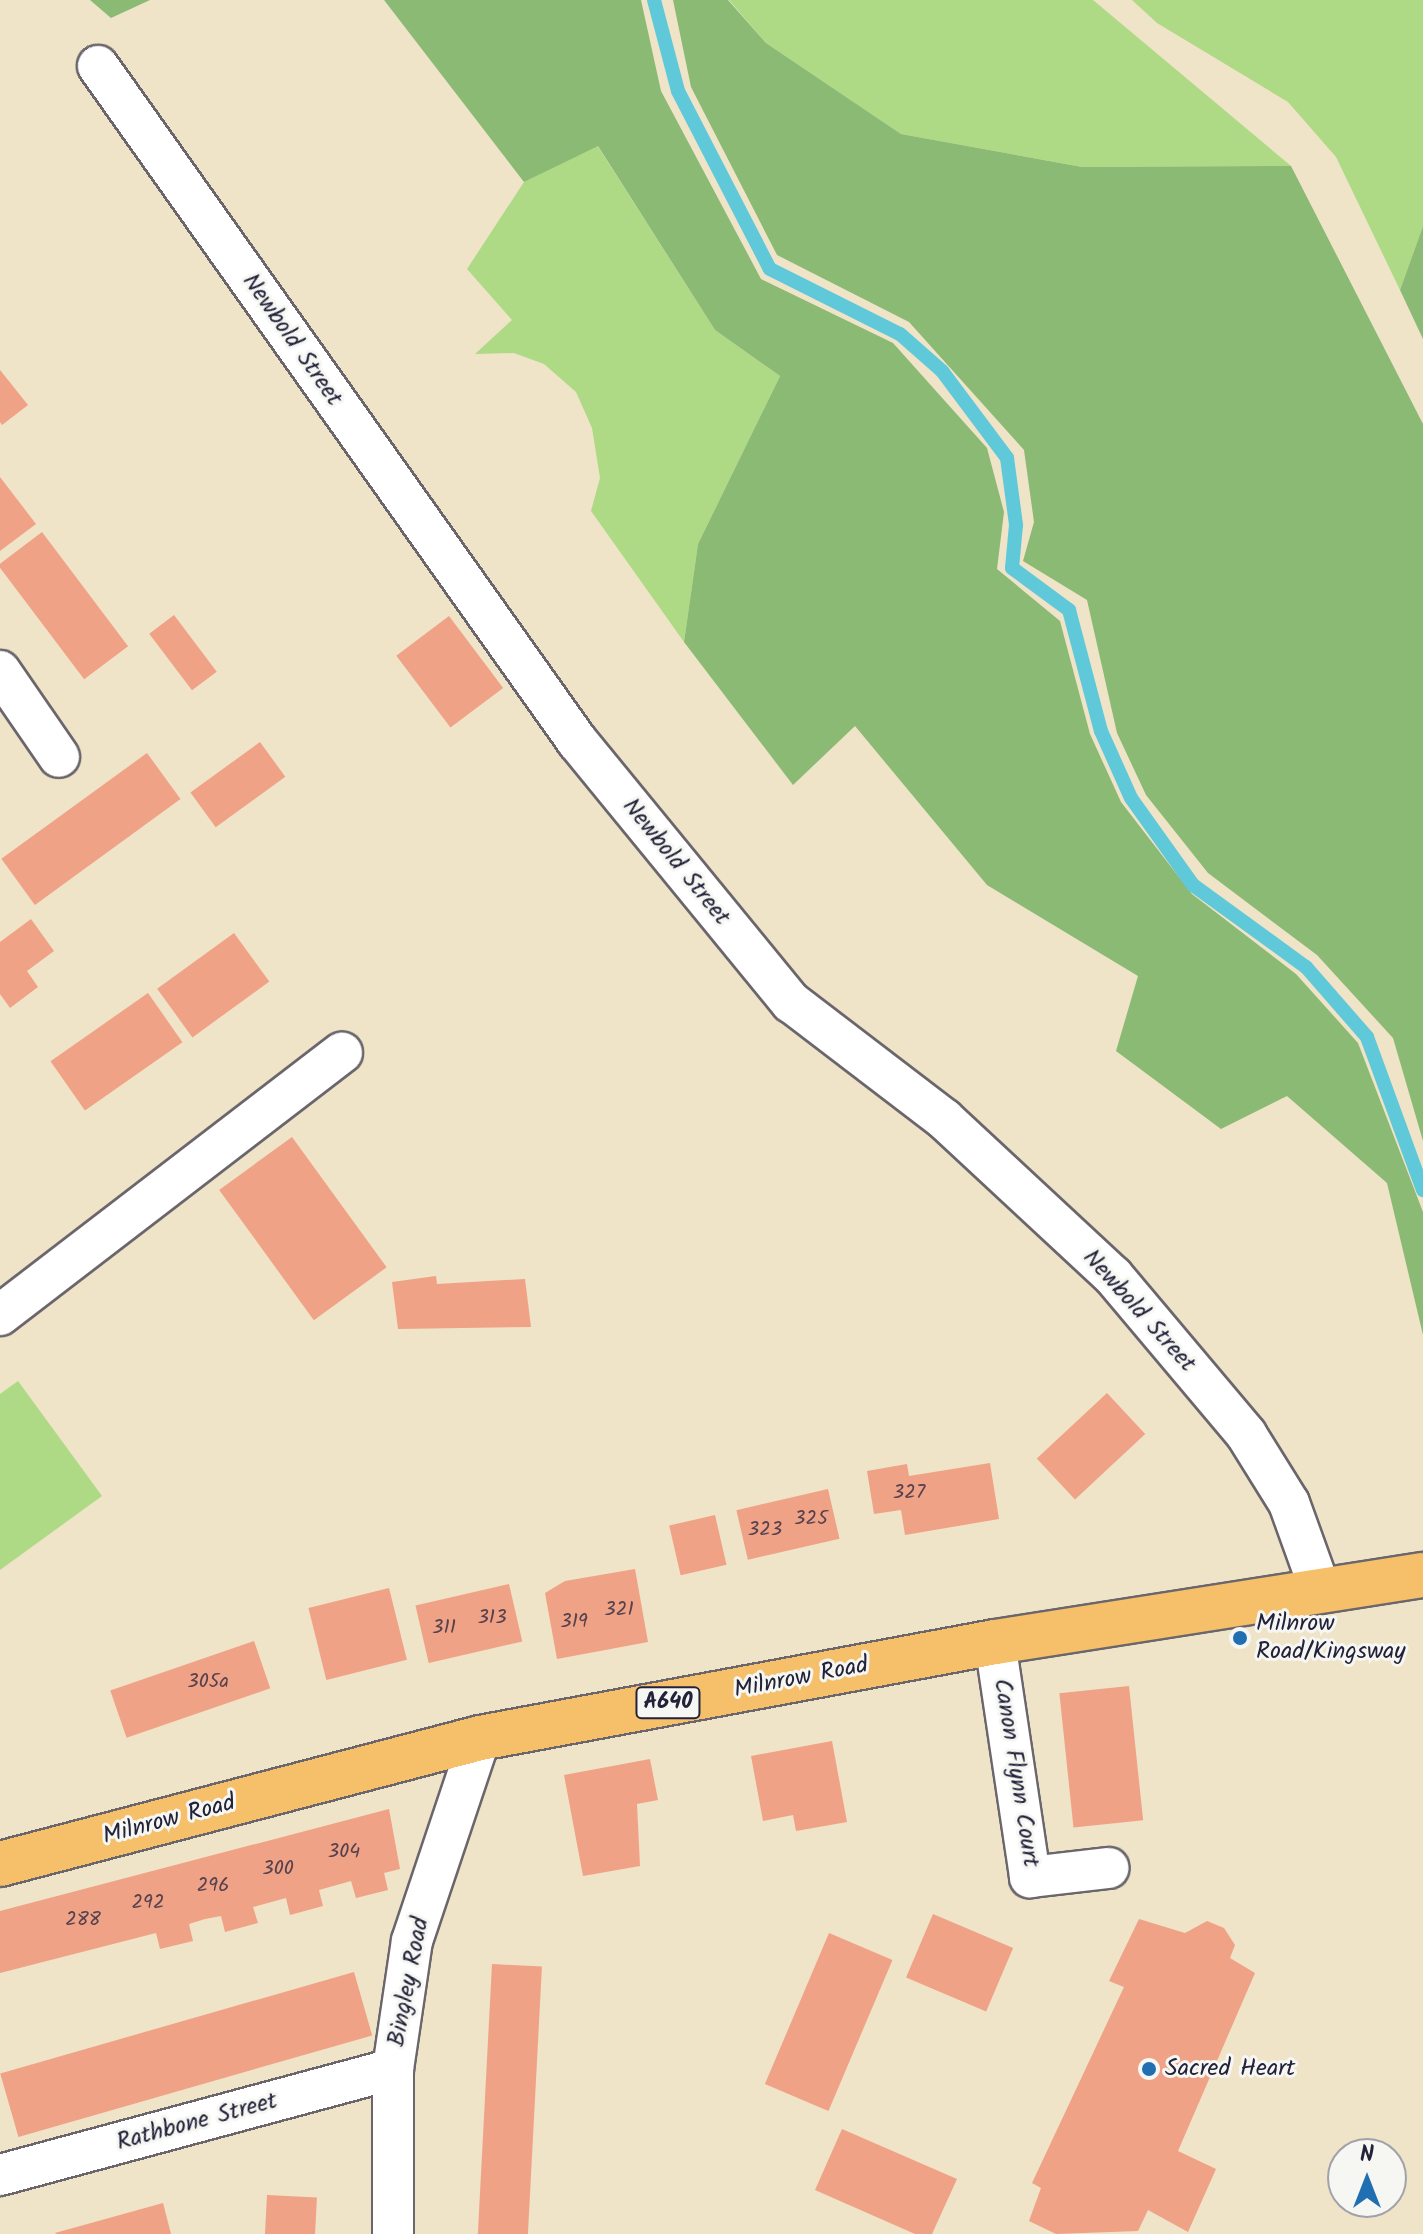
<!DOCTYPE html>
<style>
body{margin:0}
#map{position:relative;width:1423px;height:2234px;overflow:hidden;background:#efe3c8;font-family:Kalam,sans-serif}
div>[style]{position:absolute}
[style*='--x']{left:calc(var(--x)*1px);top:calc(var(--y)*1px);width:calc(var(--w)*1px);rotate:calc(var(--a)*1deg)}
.green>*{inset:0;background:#aeda86}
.forest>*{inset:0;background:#8aba73}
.stream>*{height:14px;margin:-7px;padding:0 7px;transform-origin:7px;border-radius:7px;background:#5fc9d9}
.building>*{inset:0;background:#f0a286;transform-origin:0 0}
.roads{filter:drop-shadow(2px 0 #6a666c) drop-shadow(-2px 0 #6a666c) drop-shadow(0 2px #6a666c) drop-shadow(0 -2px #6a666c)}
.minor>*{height:40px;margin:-20px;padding:0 20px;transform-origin:20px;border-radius:20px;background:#fff}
.primary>*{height:44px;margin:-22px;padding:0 22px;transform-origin:22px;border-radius:22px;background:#f6c06b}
.dots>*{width:22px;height:22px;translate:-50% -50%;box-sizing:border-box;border:4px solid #f6f6f2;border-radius:50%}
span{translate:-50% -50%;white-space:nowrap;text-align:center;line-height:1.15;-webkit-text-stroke:6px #f6f6f2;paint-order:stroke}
.number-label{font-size:20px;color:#56424e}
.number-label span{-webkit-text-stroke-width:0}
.shield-label span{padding:2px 6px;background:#f6f6f2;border:2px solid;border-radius:6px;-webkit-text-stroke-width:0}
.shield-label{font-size:22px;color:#22223b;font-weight:700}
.street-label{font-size:24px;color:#22223b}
.poi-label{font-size:24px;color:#22223b}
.left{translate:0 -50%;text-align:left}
.north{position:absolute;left:1327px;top:2138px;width:80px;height:80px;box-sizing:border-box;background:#f6f6f2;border:2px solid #a1a1a9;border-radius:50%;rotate:0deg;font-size:22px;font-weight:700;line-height:32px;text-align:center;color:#22223b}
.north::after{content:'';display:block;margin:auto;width:28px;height:36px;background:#1f6fb2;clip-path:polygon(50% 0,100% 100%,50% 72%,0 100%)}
</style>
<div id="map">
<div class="green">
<div style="clip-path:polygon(729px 0,1093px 0,1291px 166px,1082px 167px,901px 134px,766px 43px)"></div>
<div style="clip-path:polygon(1132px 0,1423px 0,1423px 226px,1400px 290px,1336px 157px,1288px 102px,1157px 23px)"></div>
<div style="clip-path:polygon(597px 145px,715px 330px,780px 376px,698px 544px,684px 642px,591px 511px,600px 478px,592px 428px,576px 392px,544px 364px,514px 353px,475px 354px,512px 320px,467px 269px,524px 182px)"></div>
<div style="clip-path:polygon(18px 1381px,102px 1496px,0 1570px,0 1394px)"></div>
</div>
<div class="forest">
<div style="clip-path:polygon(90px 0,150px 0,111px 18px)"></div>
<div style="clip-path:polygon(384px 0,641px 0,661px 91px,761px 279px,893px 343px,987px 448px,1004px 512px,997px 569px,1060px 621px,1090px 734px,1121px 802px,1192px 894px,1296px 974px,1358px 1043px,1423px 1212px,1423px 1335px,1387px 1183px,1287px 1096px,1221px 1129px,1116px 1051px,1138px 976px,987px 885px,855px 726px,793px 785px,684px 642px,698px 544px,780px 376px,715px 330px,598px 146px,524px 182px)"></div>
<div style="clip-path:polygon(673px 0,728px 0,766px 43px,901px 134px,1082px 167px,1291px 166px,1423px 424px,1423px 1141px,1393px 1038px,1317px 955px,1208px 873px,1146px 795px,1117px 733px,1087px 600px,1023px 561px,1034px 522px,1024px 450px,909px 322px,777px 255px,691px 87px)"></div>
<div style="clip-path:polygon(1423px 226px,1423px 339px,1400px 290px)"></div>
</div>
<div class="stream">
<div style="--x:654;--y:0;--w:94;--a:75.2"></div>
<div style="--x:678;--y:91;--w:200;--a:62.7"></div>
<div style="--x:770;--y:269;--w:145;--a:26.6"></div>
<div style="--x:900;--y:334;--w:56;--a:41.4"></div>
<div style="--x:942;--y:371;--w:109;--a:53.2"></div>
<div style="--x:1007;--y:458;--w:68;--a:82.3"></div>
<div style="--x:1016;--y:525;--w:43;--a:95.3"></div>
<div style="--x:1012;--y:568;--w:71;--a:36.4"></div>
<div style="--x:1069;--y:610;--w:125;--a:75.2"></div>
<div style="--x:1101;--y:731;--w:73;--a:65.9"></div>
<div style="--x:1131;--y:798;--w:107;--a:54.5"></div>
<div style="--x:1193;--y:885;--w:140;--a:36"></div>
<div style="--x:1306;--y:967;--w:93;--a:48.9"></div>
<div style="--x:1367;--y:1037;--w:163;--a:69.9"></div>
</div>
<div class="building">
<div style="clip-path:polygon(0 370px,28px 405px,2px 425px,0 422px)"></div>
<div style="clip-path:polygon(0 477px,36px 524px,0 551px)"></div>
<div style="left:42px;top:532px;width:143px;height:55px;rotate:53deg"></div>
<div style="left:174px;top:615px;width:71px;height:31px;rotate:53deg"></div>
<div style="left:449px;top:616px;width:90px;height:66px;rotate:53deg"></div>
<div style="left:260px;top:742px;width:43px;height:86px;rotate:54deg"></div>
<div style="left:147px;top:753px;width:57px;height:180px;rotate:54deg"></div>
<div style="clip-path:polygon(31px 919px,54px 951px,27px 971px,38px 987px,10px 1008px,0 994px,0 942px)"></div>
<div style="left:234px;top:933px;width:60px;height:95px;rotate:54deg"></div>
<div style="left:148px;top:993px;width:60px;height:119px;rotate:55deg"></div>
<div style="left:292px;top:1137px;width:161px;height:90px;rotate:54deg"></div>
<div style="clip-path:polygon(436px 1276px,437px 1284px,525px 1279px,531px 1327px,398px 1329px,392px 1282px)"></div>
<div style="left:1107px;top:1393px;width:56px;height:96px;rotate:47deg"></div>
<div style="clip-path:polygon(990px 1463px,999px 1519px,905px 1535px,901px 1510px,874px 1514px,867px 1471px,907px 1464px,909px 1476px)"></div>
<div style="left:828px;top:1489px;width:51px;height:94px;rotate:77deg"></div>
<div style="left:715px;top:1515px;width:51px;height:47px;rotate:77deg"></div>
<div style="clip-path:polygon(635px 1569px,648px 1642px,557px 1659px,545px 1593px,565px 1581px)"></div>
<div style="left:509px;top:1584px;width:59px;height:96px;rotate:77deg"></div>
<div style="left:389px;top:1588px;width:74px;height:83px;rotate:76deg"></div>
<div style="left:254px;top:1641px;width:50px;height:152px;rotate:71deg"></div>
<div style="left:1129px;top:1686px;width:135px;height:70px;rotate:84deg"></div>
<div style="clip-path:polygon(832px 1741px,847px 1822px,796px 1831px,793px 1815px,763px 1821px,751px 1756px)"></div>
<div style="clip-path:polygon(650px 1759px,658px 1800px,637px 1804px,640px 1866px,583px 1876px,564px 1775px)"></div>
<div style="clip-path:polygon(389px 1809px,400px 1869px,384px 1873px,388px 1890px,356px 1898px,351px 1881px,319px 1890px,323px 1906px,290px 1915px,286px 1898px,253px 1907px,258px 1923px,225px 1932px,221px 1916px,205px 1919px,189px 1924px,193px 1941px,160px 1949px,156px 1933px,0 1973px,0 1911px)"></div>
<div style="left:933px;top:1914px;width:87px;height:69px;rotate:23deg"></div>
<div style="clip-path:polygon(1139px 1919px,1185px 1933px,1207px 1921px,1224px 1928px,1235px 1945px,1230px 1958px,1255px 1973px,1178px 2151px,1216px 2169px,1188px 2232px,1148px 2210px,1138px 2231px,1056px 2234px,1029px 2221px,1041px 2188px,1032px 2183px,1124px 1987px,1109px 1981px)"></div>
<div style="left:829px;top:1933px;width:69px;height:164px;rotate:23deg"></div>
<div style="left:492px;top:1964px;width:50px;height:271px;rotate:3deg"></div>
<div style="left:354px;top:1972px;width:66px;height:368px;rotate:74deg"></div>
<div style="clip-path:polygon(842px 2129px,957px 2179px,932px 2234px,915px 2234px,815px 2190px)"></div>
<div style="left:267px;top:2195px;width:50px;height:39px;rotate:3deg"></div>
<div style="clip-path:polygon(163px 2203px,171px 2234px,56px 2234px,55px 2233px)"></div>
</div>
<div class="roads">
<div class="minor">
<div style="--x:98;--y:66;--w:828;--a:54.64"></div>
<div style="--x:577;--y:741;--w:338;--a:50.7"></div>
<div style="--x:791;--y:1002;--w:193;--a:37.4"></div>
<div style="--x:944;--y:1119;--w:231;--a:42.9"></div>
<div style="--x:1113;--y:1276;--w:207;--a:49.9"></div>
<div style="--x:1246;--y:1434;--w:81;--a:58.1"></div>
<div style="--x:1289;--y:1503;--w:91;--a:70.2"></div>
<div style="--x:0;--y:671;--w:104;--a:55.5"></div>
<div style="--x:0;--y:1315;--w:431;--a:-37.5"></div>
<div style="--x:995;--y:1642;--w:238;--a:81.5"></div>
<div style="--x:1030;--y:1877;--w:79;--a:-6.6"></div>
<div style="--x:0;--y:2175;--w:407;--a:-15.1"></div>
<div style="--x:393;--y:2234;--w:165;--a:-90"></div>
<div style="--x:393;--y:2069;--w:129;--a:-81.6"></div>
<div style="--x:412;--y:1941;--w:214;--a:-71.5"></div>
</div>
<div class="primary">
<div style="--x:0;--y:1864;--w:496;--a:-14.7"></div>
<div style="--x:480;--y:1738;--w:524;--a:-10.56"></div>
<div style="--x:995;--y:1642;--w:433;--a:-8.9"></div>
</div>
</div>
<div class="dots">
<div style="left:1240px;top:1638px;background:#1f6fb2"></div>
<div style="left:1149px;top:2069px;background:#1f6fb2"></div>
</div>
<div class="number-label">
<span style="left:909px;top:1493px">327</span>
<span style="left:811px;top:1519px">325</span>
<span style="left:765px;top:1530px">323</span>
<span style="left:619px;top:1610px">321</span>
<span style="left:492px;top:1618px">313</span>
<span style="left:574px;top:1622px">319</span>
<span style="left:444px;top:1628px">311</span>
<span style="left:208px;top:1682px">305a</span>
<span style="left:344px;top:1852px">304</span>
<span style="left:278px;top:1869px">300</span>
<span style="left:213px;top:1886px">296</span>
<span style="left:148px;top:1903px">292</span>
<span style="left:83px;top:1920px">288</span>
</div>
<div class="shield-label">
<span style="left:668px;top:1703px">A640</span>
</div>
<div class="street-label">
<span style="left:292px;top:340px;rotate:55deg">Newbold Street</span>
<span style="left:676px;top:862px;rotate:51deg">Newbold Street</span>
<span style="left:1139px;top:1311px;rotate:48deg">Newbold Street</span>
<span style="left:801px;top:1678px;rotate:-11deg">Milnrow Road</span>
<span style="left:1016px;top:1773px;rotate:81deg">Canon Flynn Court</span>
<span style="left:169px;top:1820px;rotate:-15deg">Milnrow Road</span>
<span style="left:409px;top:1982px;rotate:-79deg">Bingley Road</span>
<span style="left:197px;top:2122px;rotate:-15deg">Rathbone Street</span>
</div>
<div class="poi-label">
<span class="left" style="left:1256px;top:1638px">Milnrow<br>Road/Kingsway</span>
<span class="left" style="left:1165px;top:2069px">Sacred Heart</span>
</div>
<div class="north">N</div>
</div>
